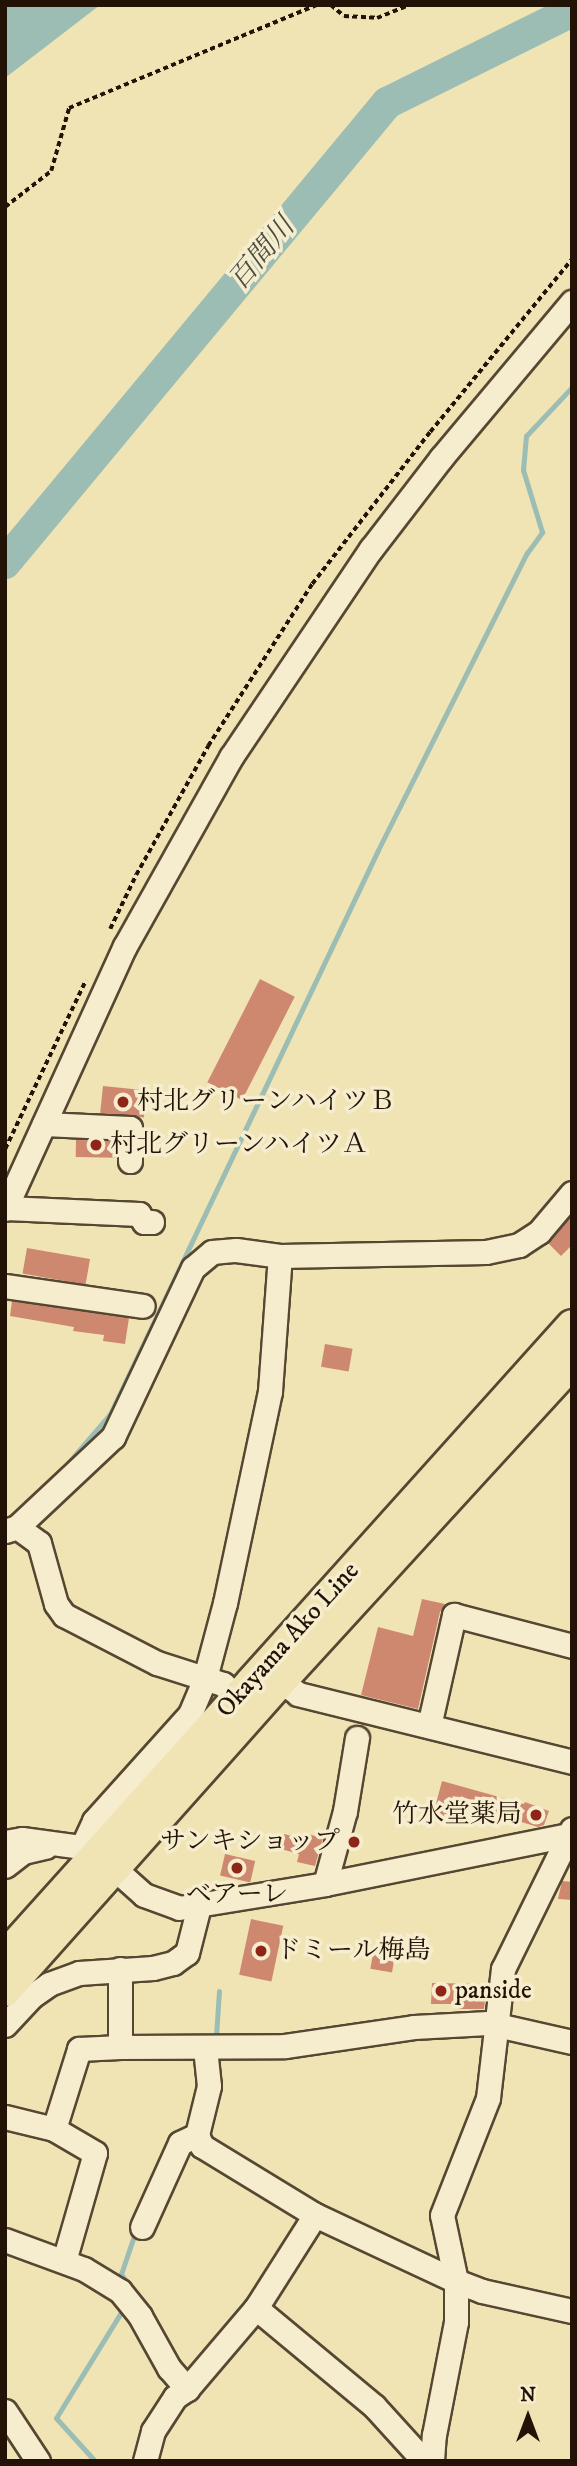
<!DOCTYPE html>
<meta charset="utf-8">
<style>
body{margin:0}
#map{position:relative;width:577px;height:2466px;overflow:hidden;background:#f0e3b4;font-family:"IM FELL DW Pica","Noto Serif JP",serif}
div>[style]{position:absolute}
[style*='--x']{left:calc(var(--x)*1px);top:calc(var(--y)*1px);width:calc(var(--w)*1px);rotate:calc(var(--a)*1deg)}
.water>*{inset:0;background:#9bbdb4}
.stream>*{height:5px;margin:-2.5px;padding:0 2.5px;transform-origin:2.5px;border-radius:2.5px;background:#9bbdb4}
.river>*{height:32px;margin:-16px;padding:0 16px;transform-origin:16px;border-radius:16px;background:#9bbdb4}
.building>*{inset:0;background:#cf8870;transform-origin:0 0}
.path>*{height:3.5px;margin-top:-1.75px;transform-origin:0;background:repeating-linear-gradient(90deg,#221306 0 5px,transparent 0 8.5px)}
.roads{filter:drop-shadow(2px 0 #564732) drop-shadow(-2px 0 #564732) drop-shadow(0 2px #564732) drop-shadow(0 -2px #564732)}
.minor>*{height:23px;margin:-11.5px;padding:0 11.5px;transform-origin:11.5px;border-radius:11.5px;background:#f5edce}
.major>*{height:30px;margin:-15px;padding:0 15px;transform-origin:15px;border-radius:15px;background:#f0e3b4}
.dots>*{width:19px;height:19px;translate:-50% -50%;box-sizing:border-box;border:4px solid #f5edce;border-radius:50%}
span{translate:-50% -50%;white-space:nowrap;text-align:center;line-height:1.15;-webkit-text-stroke:7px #f5edce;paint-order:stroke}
.poi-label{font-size:26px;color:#221306}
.left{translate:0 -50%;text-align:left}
.right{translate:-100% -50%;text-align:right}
.street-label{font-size:26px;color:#221306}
.water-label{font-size:28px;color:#4c4e43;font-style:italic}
.frame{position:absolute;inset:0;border:7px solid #221306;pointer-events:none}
.north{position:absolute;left:493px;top:2382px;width:70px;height:70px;-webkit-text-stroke:5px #f5edce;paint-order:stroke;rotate:0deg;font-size:19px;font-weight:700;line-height:28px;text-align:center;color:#221306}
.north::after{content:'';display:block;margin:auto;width:24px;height:32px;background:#221306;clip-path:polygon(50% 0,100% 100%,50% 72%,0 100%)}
</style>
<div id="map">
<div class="water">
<div style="clip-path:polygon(5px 5px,100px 5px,5px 78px)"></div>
</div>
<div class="stream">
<div style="--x:62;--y:1470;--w:74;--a:-49.4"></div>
<div style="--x:110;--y:1414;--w:624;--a:-64.58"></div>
<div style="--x:378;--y:850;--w:332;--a:-63.4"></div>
<div style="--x:527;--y:553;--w:26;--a:-54"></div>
<div style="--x:542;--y:532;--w:65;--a:-107"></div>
<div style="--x:523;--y:470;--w:34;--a:-85"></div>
<div style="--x:526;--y:436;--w:67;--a:-46.8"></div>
<div style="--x:216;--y:2036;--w:45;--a:-86.2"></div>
<div style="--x:129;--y:2285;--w:14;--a:-126"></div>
<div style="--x:121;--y:2274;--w:46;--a:-71.2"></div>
<div style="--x:95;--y:2461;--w:58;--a:-132.2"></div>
<div style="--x:56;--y:2418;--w:132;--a:-58.4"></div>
</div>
<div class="river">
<div style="--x:5;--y:563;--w:598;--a:-50.29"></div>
<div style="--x:387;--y:103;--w:207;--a:-26.4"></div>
</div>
<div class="building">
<div style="left:260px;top:979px;width:39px;height:116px;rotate:27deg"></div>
<div style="left:103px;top:1086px;width:44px;height:27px;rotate:6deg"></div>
<div style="left:76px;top:1140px;width:40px;height:17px;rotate:1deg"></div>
<div style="clip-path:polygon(572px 1215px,572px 1245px,561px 1256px,548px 1243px)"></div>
<div style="left:27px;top:1248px;width:64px;height:26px;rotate:10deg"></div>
<div style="clip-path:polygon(12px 1301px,129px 1318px,125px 1344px,103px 1341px,104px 1335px,73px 1331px,74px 1327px,10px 1316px)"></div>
<div style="left:325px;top:1344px;width:28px;height:23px;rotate:10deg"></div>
<div style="clip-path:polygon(422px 1599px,445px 1604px,440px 1612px,418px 1709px,361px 1695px,378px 1627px,413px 1636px)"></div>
<div style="clip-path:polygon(442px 1781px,524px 1804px,525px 1802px,549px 1811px,544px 1825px,538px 1827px,454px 1802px,449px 1820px,433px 1815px)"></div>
<div style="clip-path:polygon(304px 1833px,323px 1838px,315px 1866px,297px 1862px,299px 1854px,281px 1849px,284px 1834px,303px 1839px)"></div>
<div style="left:225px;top:1854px;width:31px;height:22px;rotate:13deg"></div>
<div style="clip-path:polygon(562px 1881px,572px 1882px,572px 1900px,558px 1899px)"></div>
<div style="left:251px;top:1919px;width:33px;height:57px;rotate:12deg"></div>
<div style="left:374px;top:1948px;width:22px;height:21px;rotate:10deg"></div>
<div style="clip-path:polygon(432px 1983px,487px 1984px,484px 2009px,459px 2009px,459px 2004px,431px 2004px)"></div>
</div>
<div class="path">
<div style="--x:331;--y:5;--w:17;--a:40"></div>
<div style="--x:344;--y:16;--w:33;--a:3"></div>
<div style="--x:377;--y:18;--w:35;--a:-22"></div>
<div style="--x:5;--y:207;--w:58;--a:-38"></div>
<div style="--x:51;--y:171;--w:66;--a:-74.1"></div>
<div style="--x:69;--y:108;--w:269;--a:-22.6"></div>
<div style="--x:110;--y:929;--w:60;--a:-64.3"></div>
<div style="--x:136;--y:875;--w:148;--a:-60.8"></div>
<div style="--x:208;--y:746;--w:193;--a:-57.3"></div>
<div style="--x:312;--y:584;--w:192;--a:-52.2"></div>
<div style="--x:430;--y:432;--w:224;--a:-50.6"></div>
<div style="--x:5;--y:1149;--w:187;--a:-64.4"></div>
</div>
<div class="roads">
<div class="minor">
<div style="--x:44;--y:1124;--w:86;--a:2.7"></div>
<div style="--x:130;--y:1128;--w:33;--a:90"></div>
<div style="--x:6;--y:1208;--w:133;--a:2.6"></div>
<div style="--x:139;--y:1214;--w:9;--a:58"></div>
<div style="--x:144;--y:1222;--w:8;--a:0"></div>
<div style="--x:5;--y:1209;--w:289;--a:-65.5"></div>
<div style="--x:125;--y:946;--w:217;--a:-60.7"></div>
<div style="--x:231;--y:757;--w:251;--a:-56.1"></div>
<div style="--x:371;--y:549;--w:115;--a:-52.4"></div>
<div style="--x:441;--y:458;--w:204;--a:-50"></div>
<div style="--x:5;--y:1286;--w:139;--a:8.2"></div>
<div style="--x:17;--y:1527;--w:27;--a:36"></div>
<div style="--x:39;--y:1543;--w:63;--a:74.4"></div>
<div style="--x:56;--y:1604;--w:14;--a:54"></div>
<div style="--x:64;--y:1615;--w:105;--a:27.3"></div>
<div style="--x:157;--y:1663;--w:69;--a:17.7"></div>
<div style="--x:223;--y:1684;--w:18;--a:45"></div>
<div style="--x:5;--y:1531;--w:13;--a:-18"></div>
<div style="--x:17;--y:1527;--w:132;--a:-43.2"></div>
<div style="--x:113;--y:1437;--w:187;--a:-64.7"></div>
<div style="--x:193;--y:1268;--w:25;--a:-40"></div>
<div style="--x:212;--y:1252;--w:24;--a:-5"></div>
<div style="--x:236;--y:1250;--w:44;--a:7.8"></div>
<div style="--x:280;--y:1256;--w:206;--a:-1.1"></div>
<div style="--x:486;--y:1252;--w:34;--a:-12"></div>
<div style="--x:519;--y:1245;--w:24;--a:-33"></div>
<div style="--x:539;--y:1232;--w:51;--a:-49.8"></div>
<div style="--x:281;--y:1681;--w:21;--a:37"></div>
<div style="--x:298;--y:1694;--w:282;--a:13.9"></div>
<div style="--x:429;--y:1726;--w:114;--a:-77.3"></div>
<div style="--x:454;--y:1615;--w:122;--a:14.7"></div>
<div style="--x:5;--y:1842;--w:17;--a:-10"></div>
<div style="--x:22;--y:1839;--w:61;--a:7.6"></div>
<div style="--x:82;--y:1847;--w:17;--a:24"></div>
<div style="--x:98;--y:1854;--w:62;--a:41.7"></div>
<div style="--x:144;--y:1895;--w:37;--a:20"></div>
<div style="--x:179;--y:1908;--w:148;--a:-9.3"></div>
<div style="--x:325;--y:1884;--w:252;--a:-11.4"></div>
<div style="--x:82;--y:1847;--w:29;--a:-65"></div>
<div style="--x:94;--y:1821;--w:144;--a:-48.1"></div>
<div style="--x:190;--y:1714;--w:39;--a:-67"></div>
<div style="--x:205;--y:1678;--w:78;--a:-75.1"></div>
<div style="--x:225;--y:1603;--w:217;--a:-78"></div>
<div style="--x:270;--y:1391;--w:135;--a:-85.8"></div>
<div style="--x:5;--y:1866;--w:23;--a:-38"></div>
<div style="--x:23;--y:1852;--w:23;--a:-13"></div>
<div style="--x:325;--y:1884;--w:76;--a:-74.7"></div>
<div style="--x:345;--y:1811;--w:74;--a:-80.7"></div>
<div style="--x:120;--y:1969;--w:78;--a:90"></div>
<div style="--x:120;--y:2047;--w:165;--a:-0.3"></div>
<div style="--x:285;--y:2046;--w:130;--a:-8.4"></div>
<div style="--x:414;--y:2027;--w:74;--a:-3.1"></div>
<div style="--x:488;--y:2023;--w:86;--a:12.7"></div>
<div style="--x:5;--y:2025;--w:40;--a:-47"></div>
<div style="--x:32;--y:1996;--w:21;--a:-35"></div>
<div style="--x:49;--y:1984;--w:32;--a:-20"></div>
<div style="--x:79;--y:1973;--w:74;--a:-3.9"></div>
<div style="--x:153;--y:1968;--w:21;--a:-14"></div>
<div style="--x:173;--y:1963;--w:17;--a:-36"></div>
<div style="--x:187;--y:1953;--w:49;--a:-75.7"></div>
<div style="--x:205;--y:2048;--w:38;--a:84"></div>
<div style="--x:209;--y:2086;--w:50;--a:103.8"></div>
<div style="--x:197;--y:2135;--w:12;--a:66"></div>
<div style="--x:202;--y:2146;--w:132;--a:31.4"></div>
<div style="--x:315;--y:2215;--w:156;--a:25.1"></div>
<div style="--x:456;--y:2281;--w:28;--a:21"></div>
<div style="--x:482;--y:2291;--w:92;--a:12.5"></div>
<div style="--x:5;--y:2117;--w:50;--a:13.8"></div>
<div style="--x:142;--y:2227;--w:92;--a:-65.7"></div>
<div style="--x:180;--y:2143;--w:19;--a:-25"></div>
<div style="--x:5;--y:2240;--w:84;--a:20.2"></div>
<div style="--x:84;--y:2269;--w:42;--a:31.4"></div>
<div style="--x:120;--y:2291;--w:32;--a:51"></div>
<div style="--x:140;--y:2316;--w:60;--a:60.9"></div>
<div style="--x:169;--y:2368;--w:28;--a:49"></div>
<div style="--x:64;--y:2261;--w:112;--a:-74"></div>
<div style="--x:95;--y:2153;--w:48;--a:-149.7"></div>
<div style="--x:54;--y:2129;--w:84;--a:-72.6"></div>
<div style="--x:79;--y:2049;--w:41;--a:-2.8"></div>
<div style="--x:256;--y:2308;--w:153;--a:39.7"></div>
<div style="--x:374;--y:2406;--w:74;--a:47.7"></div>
<div style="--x:5;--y:2411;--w:60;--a:56.6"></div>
<div style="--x:145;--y:2461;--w:31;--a:-75"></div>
<div style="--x:153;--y:2431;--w:40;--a:-57.1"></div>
<div style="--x:175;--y:2397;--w:14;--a:-34"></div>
<div style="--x:187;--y:2389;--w:106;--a:-49.6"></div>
<div style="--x:256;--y:2308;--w:110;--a:-57.6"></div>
<div style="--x:432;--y:2461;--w:26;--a:-86"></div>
<div style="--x:434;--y:2435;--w:115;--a:-79"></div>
<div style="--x:456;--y:2322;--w:41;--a:-90"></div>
<div style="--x:456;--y:2281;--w:67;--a:-102"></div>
<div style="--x:442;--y:2215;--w:126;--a:-68.5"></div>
<div style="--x:488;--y:2098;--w:130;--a:-83.4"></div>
<div style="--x:503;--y:1969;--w:156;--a:-63.8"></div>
</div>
<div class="major">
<div style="--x:5;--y:1956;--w:848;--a:-48.06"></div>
<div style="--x:5;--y:1991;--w:415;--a:-48.3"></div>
<div style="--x:281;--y:1681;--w:431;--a:-47.5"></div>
</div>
</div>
<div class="dots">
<div style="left:123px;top:1102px;background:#8f2418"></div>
<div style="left:96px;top:1145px;background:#8f2418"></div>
<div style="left:536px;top:1815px;background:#8f2418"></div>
<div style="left:354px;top:1842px;background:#8f2418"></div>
<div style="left:237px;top:1868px;background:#8f2418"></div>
<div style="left:261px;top:1951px;background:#8f2418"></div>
<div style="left:441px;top:1991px;background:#8f2418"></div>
</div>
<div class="poi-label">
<span class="left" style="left:137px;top:1102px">村北グリーンハイツＢ</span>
<span class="left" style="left:110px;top:1145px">村北グリーンハイツＡ</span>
<span class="right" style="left:522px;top:1815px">竹水堂薬局</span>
<span class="right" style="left:340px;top:1842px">サンキショップ</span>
<span style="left:237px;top:1895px">ベアーレ</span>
<span class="left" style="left:275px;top:1951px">ドミール梅島</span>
<span class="left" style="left:455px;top:1991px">panside</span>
</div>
<div class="street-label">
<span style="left:288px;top:1640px;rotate:-48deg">Okayama Ako Line</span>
</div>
<div class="water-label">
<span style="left:262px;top:254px;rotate:-50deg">百間川</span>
</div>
<div class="frame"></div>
<div class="north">N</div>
</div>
